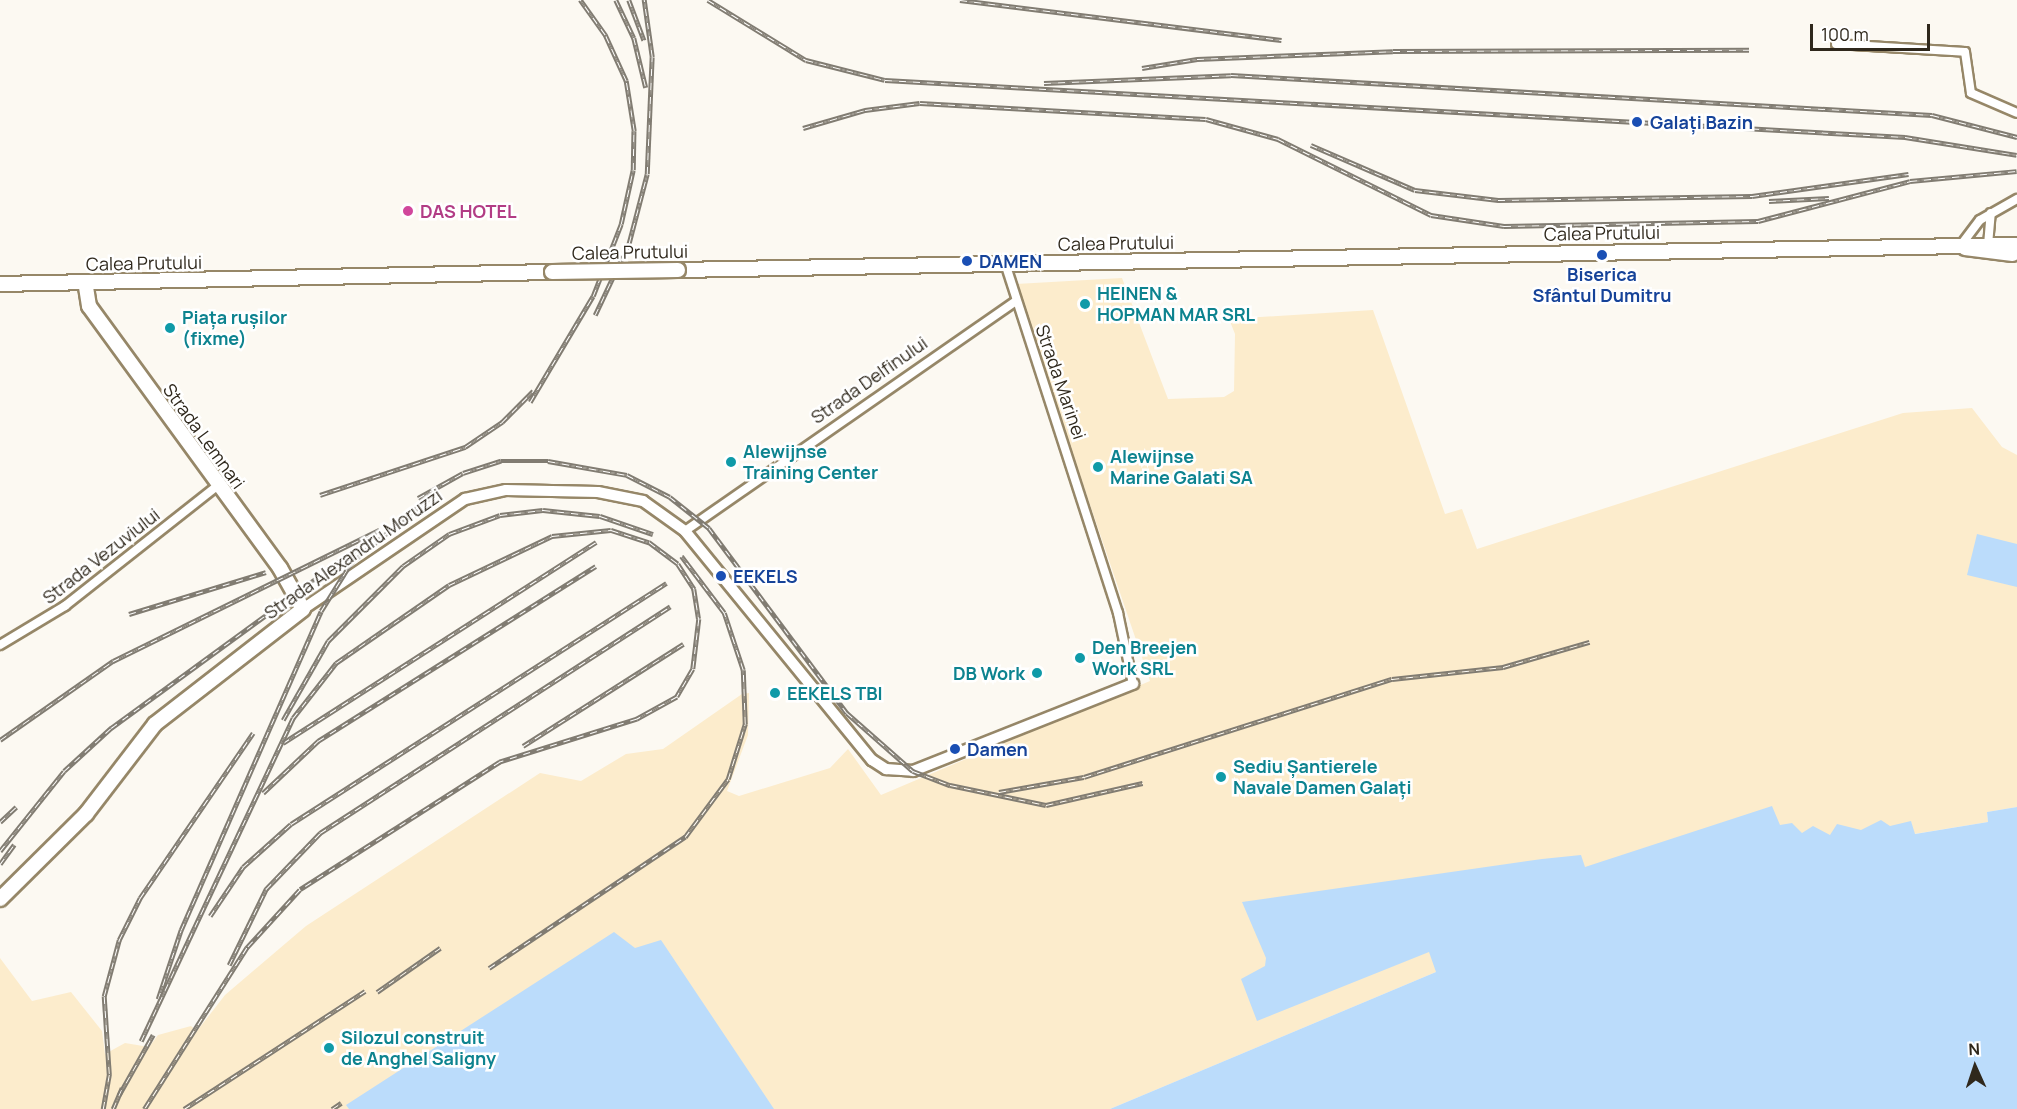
<!DOCTYPE html>
<meta charset="utf-8">
<style>
body{margin:0}
#map{position:relative;width:2017px;height:1109px;overflow:hidden;background:#fcf9f2;font-family:Manrope,sans-serif}
div>[style]{position:absolute}
[style*='--x']{left:calc(var(--x)*1px);top:calc(var(--y)*1px);width:calc(var(--w)*1px);rotate:calc(var(--a)*1deg)}
.built>*{inset:0;background:#fceccc}
.water>*{inset:0;background:#bbdcfb}
.roads{filter:drop-shadow(2px 0 #968768) drop-shadow(-2px 0 #968768) drop-shadow(0 2px #968768) drop-shadow(0 -2px #968768)}
.minor>*{height:8px;margin:-4px;padding:0 4px;transform-origin:4px;border-radius:4px;background:#fff}
.tertiary>*{height:10px;margin:-5px;padding:0 5px;transform-origin:5px;border-radius:5px;background:#fff}
.primary>*{height:14px;margin:-7px;padding:0 7px;transform-origin:7px;border-radius:7px;background:#fff}
.trunk>*{height:14px;margin:-7px;padding:0 7px;transform-origin:7px;border-radius:7px;background:#fff}
.rail>*{height:4.5px;margin-top:-2.25px;transform-origin:0;background:repeating-linear-gradient(90deg,#fff 0 7px,#817c72 0 14px);box-sizing:border-box;border-block:2px solid #817c72}
.bridges{filter:drop-shadow(2px 0 #968768) drop-shadow(-2px 0 #968768) drop-shadow(0 2px #968768) drop-shadow(0 -2px #968768)}
.trunk-bridge>*{height:14px;margin:-7px;padding:0 7px;transform-origin:7px;border-radius:7px;background:#fff}
.dots>*{width:16px;height:16px;translate:-50% -50%;box-sizing:border-box;border:3px solid #fff;border-radius:50%}
span{translate:-50% -50%;white-space:nowrap;text-align:center;line-height:1.15;-webkit-text-stroke:5px #fff;paint-order:stroke}
.transit-label{font-size:18px;color:#164399;font-weight:700}
.left{translate:0 -50%;text-align:left}
.hotel-label{font-size:18px;color:#b23c85;font-weight:700}
.street-label{font-size:18px;color:#2f281c}
.culture-label{font-size:18px;color:#0d838f;font-weight:700}
.right{translate:-100% -50%;text-align:right}
.north{position:absolute;left:1945px;top:1037px;width:60px;height:60px;-webkit-text-stroke:4px #fff;paint-order:stroke;rotate:357deg;font-size:16px;font-weight:700;line-height:24px;text-align:center;color:#2f281c}
.north::after{content:'';display:block;margin:auto;width:21px;height:27px;background:#2f281c;clip-path:polygon(50% 0,100% 100%,50% 72%,0 100%)}
.scale{position:absolute;left:1810px;top:24px;width:120px;height:27px;box-sizing:border-box;border:3px solid #2f281c;border-top:0;padding-left:8px;font-size:18px;line-height:21px;white-space:nowrap;color:#2f281c;-webkit-text-stroke:4px #fff;paint-order:stroke}
</style>
<div id="map">
<div class="built">
<div style="clip-path:polygon(1122px 278px,1168px 399px,1224px 397px,1234px 391px,1235px 334px,1229px 319px,1373px 310px,1445px 514px,1462px 509px,1477px 549px,1903px 413px,1972px 408px,2002px 447px,2017px 455px,2017px 807px,1987px 812px,1988px 822px,1914px 834px,1911px 822px,1436px 972px,1110px 1109px,0 1109px,0 958px,32px 1001px,71px 992px,102px 1031px,105px 1054px,125px 1043px,149px 1047px,158px 1035px,191px 1026px,197px 1031px,225px 995px,306px 926px,540px 773px,581px 781px,626px 754px,663px 749px,742px 694px,749px 693px,748px 735px,727px 791px,739px 796px,830px 768px,848px 749px,881px 795px,1150px 681px,1015px 284px)"></div>
</div>
<div class="water">
<div style="clip-path:polygon(1977px 534px,2017px 544px,2017px 587px,1967px 575px)"></div>
<div style="clip-path:polygon(1772px 806px,1780px 825px,1792px 823px,1802px 833px,1813px 826px,1830px 835px,1837px 824px,1861px 830px,1881px 820px,1890px 826px,1911px 821px,1915px 834px,1988px 822px,1987px 812px,2017px 807px,2017px 1109px,1110px 1109px,1436px 972px,1429px 952px,1257px 1021px,1241px 979px,1265px 966px,1266px 958px,1242px 902px,1542px 859px,1581px 855px,1585px 867px)"></div>
<div style="clip-path:polygon(614px 932px,635px 948px,661px 940px,774px 1109px,349px 1109px,346px 1105px)"></div>
</div>
<div class="roads">
<div class="minor">
<div style="--x:1836;--y:44;--w:129;--a:3.5"></div>
<div style="--x:1965;--y:52;--w:41;--a:81.7"></div>
<div style="--x:1971;--y:93;--w:50;--a:23.5"></div>
<div style="--x:1961;--y:245;--w:31;--a:-53"></div>
<div style="--x:1980;--y:220;--w:43;--a:-29.6"></div>
<div style="--x:1988;--y:245;--w:32;--a:-85"></div>
<div style="--x:1005;--y:263;--w:368;--a:72.1"></div>
<div style="--x:1118;--y:613;--w:73;--a:78.1"></div>
<div style="--x:685;--y:531;--w:403;--a:-34.8"></div>
<div style="--x:0;--y:645;--w:76;--a:-31"></div>
<div style="--x:65;--y:606;--w:194;--a:-38.3"></div>
</div>
<div class="tertiary">
<div style="--x:303;--y:609;--w:196;--a:-34.2"></div>
<div style="--x:465;--y:499;--w:42;--a:-12.4"></div>
<div style="--x:506;--y:490;--w:92;--a:1.2"></div>
<div style="--x:598;--y:492;--w:46;--a:11.3"></div>
<div style="--x:643;--y:501;--w:52;--a:35.5"></div>
<div style="--x:685;--y:531;--w:296;--a:50.8"></div>
<div style="--x:872;--y:760;--w:17;--a:33"></div>
<div style="--x:886;--y:769;--w:27;--a:4"></div>
<div style="--x:913;--y:771;--w:237;--a:-21.6"></div>
</div>
<div class="primary">
<div style="--x:0;--y:899;--w:121;--a:-44.7"></div>
<div style="--x:86;--y:814;--w:113;--a:-52.5"></div>
<div style="--x:155;--y:724;--w:187;--a:-37.8"></div>
<div style="--x:303;--y:609;--w:47;--a:-119.3"></div>
<div style="--x:280;--y:568;--w:324;--a:-126.1"></div>
<div style="--x:89;--y:306;--w:24;--a:-99"></div>
</div>
<div class="trunk">
<div style="--x:1965;--y:248;--w:48;--a:7.1"></div>
<div style="--x:678;--y:270;--w:1339;--a:-1.07"></div>
<div style="--x:0;--y:284;--w:552;--a:-1.25"></div>
</div>
</div>
<div class="rail">
<div style="--x:616;--y:0;--w:42;--a:64.7"></div>
<div style="--x:634;--y:38;--w:51;--a:76.5"></div>
<div style="--x:629;--y:0;--w:43;--a:69.4"></div>
<div style="--x:708;--y:0;--w:115;--a:31.5"></div>
<div style="--x:806;--y:60;--w:81;--a:14.2"></div>
<div style="--x:885;--y:80;--w:1022;--a:3.2"></div>
<div style="--x:1905;--y:137;--w:113;--a:9.1"></div>
<div style="--x:960;--y:0;--w:324;--a:7.1"></div>
<div style="--x:1142;--y:68;--w:56;--a:-9.3"></div>
<div style="--x:1197;--y:59;--w:196;--a:-2.3"></div>
<div style="--x:1393;--y:51;--w:356;--a:-0.2"></div>
<div style="--x:1044;--y:83;--w:187;--a:-2.4"></div>
<div style="--x:1231;--y:75;--w:702;--a:3.27"></div>
<div style="--x:1932;--y:115;--w:88;--a:14.5"></div>
<div style="--x:803;--y:128;--w:65;--a:-16.2"></div>
<div style="--x:865;--y:110;--w:55;--a:-7.3"></div>
<div style="--x:920;--y:103;--w:286;--a:3.2"></div>
<div style="--x:1206;--y:119;--w:75;--a:15.5"></div>
<div style="--x:1278;--y:139;--w:171;--a:26.4"></div>
<div style="--x:1431;--y:215;--w:74;--a:8.6"></div>
<div style="--x:1504;--y:226;--w:254;--a:-1.1"></div>
<div style="--x:1758;--y:221;--w:157;--a:-14.7"></div>
<div style="--x:1910;--y:181;--w:107;--a:-5.3"></div>
<div style="--x:1311;--y:145;--w:113;--a:23.4"></div>
<div style="--x:1415;--y:190;--w:84;--a:6.9"></div>
<div style="--x:1498;--y:200;--w:254;--a:-0.9"></div>
<div style="--x:1752;--y:196;--w:158;--a:-8"></div>
<div style="--x:1769;--y:201;--w:60;--a:-2.9"></div>
<div style="--x:595;--y:315;--w:80;--a:-64.7"></div>
<div style="--x:629;--y:243;--w:71;--a:-75.4"></div>
<div style="--x:647;--y:174;--w:117;--a:-87.6"></div>
<div style="--x:652;--y:57;--w:58;--a:-98"></div>
<div style="--x:530;--y:402;--w:123;--a:-59.3"></div>
<div style="--x:593;--y:296;--w:77;--a:-68.7"></div>
<div style="--x:621;--y:224;--w:55;--a:-77.5"></div>
<div style="--x:633;--y:170;--w:39;--a:-89"></div>
<div style="--x:634;--y:131;--w:51;--a:-99.1"></div>
<div style="--x:626;--y:81;--w:51;--a:-114.5"></div>
<div style="--x:605;--y:35;--w:43;--a:-125.5"></div>
<div style="--x:320;--y:495;--w:153;--a:-18.3"></div>
<div style="--x:465;--y:447;--w:45;--a:-34"></div>
<div style="--x:502;--y:422;--w:44;--a:-45"></div>
<div style="--x:418;--y:498;--w:51;--a:-29.1"></div>
<div style="--x:463;--y:473;--w:40;--a:-18"></div>
<div style="--x:501;--y:461;--w:47;--a:0"></div>
<div style="--x:548;--y:461;--w:80;--a:10"></div>
<div style="--x:627;--y:475;--w:48;--a:27.1"></div>
<div style="--x:670;--y:497;--w:50;--a:38.5"></div>
<div style="--x:709;--y:528;--w:231;--a:53.3"></div>
<div style="--x:847;--y:713;--w:88;--a:41.3"></div>
<div style="--x:913;--y:771;--w:40;--a:21"></div>
<div style="--x:950;--y:785;--w:98;--a:11.8"></div>
<div style="--x:1046;--y:805;--w:99;--a:-12.8"></div>
<div style="--x:129;--y:614;--w:143;--a:-17"></div>
<div style="--x:283;--y:720;--w:91;--a:-60.3"></div>
<div style="--x:328;--y:641;--w:106;--a:-45"></div>
<div style="--x:403;--y:566;--w:56;--a:-34.8"></div>
<div style="--x:449;--y:534;--w:54;--a:-20.4"></div>
<div style="--x:500;--y:515;--w:43;--a:-6.6"></div>
<div style="--x:543;--y:510;--w:57;--a:6"></div>
<div style="--x:600;--y:516;--w:56;--a:18.8"></div>
<div style="--x:0;--y:740;--w:138;--a:-35"></div>
<div style="--x:113;--y:661;--w:297;--a:-26.2"></div>
<div style="--x:283;--y:743;--w:372;--a:-32.7"></div>
<div style="--x:523;--y:746;--w:190;--a:-32.5"></div>
<div style="--x:999;--y:792;--w:86;--a:-10"></div>
<div style="--x:1084;--y:777;--w:323;--a:-17.7"></div>
<div style="--x:1392;--y:679;--w:112;--a:-6.2"></div>
<div style="--x:1503;--y:667;--w:90;--a:-16.2"></div>
<div style="--x:263;--y:793;--w:76;--a:-43.4"></div>
<div style="--x:318;--y:741;--w:328;--a:-32.2"></div>
<div style="--x:0;--y:822;--w:22;--a:-43"></div>
<div style="--x:0;--y:851;--w:102;--a:-51.3"></div>
<div style="--x:64;--y:771;--w:64;--a:-42.5"></div>
<div style="--x:111;--y:728;--w:306;--a:-36.1"></div>
<div style="--x:0;--y:864;--w:24;--a:-54"></div>
<div style="--x:210;--y:916;--w:59;--a:-56"></div>
<div style="--x:243;--y:867;--w:64;--a:-41.9"></div>
<div style="--x:291;--y:824;--w:446;--a:-32.7"></div>
<div style="--x:229;--y:965;--w:85;--a:-64"></div>
<div style="--x:266;--y:889;--w:78;--a:-46"></div>
<div style="--x:320;--y:833;--w:417;--a:-32.9"></div>
<div style="--x:489;--y:968;--w:236;--a:-33.8"></div>
<div style="--x:685;--y:837;--w:72;--a:-53.4"></div>
<div style="--x:728;--y:779;--w:58;--a:-72.8"></div>
<div style="--x:745;--y:724;--w:54;--a:-92.1"></div>
<div style="--x:743;--y:670;--w:60;--a:-108.4"></div>
<div style="--x:724;--y:613;--w:71;--a:-127"></div>
<div style="--x:377;--y:992;--w:77;--a:-34.9"></div>
<div style="--x:158;--y:999;--w:73;--a:-71.6"></div>
<div style="--x:181;--y:930;--w:348;--a:-66.3"></div>
<div style="--x:321;--y:611;--w:57;--a:-58"></div>
<div style="--x:351;--y:563;--w:104;--a:-39.9"></div>
<div style="--x:141;--y:1041;--w:357;--a:-64.8"></div>
<div style="--x:293;--y:718;--w:70;--a:-52"></div>
<div style="--x:336;--y:663;--w:137;--a:-34.6"></div>
<div style="--x:449;--y:585;--w:114;--a:-25.4"></div>
<div style="--x:552;--y:536;--w:59;--a:-5.8"></div>
<div style="--x:611;--y:530;--w:40;--a:18"></div>
<div style="--x:649;--y:542;--w:36;--a:37"></div>
<div style="--x:678;--y:564;--w:30;--a:57"></div>
<div style="--x:694;--y:589;--w:30;--a:81"></div>
<div style="--x:699;--y:619;--w:50;--a:96.8"></div>
<div style="--x:693;--y:669;--w:32;--a:120"></div>
<div style="--x:677;--y:697;--w:46;--a:151.2"></div>
<div style="--x:637;--y:719;--w:144;--a:162.6"></div>
<div style="--x:500;--y:762;--w:237;--a:147.4"></div>
<div style="--x:300;--y:890;--w:79;--a:132.4"></div>
<div style="--x:247;--y:948;--w:191;--a:122.4"></div>
<div style="--x:119;--y:1095;--w:69;--a:-60.5"></div>
<div style="--x:103;--y:1109;--w:36;--a:-80"></div>
<div style="--x:109;--y:1074;--w:78;--a:-93.7"></div>
<div style="--x:104;--y:996;--w:58;--a:-75"></div>
<div style="--x:119;--y:940;--w:47;--a:-63.4"></div>
<div style="--x:140;--y:898;--w:200;--a:-55.6"></div>
<div style="--x:113;--y:1109;--w:23;--a:-67"></div>
<div style="--x:184;--y:1109;--w:216;--a:-33.1"></div>
<div style="--x:332;--y:1109;--w:11;--a:-34"></div>
</div>
<div class="bridges">
<div class="trunk-bridge">
<div style="--x:552;--y:272;--w:126;--a:-0.9"></div>
</div>
</div>
<div class="dots">
<div style="left:1637px;top:122px;background:#1a4fb4"></div>
<div style="left:408px;top:211px;background:#d1479c"></div>
<div style="left:1602px;top:255px;background:#1a4fb4"></div>
<div style="left:967px;top:261px;background:#1a4fb4"></div>
<div style="left:1085px;top:304px;background:#0f9aa8"></div>
<div style="left:170px;top:328px;background:#0f9aa8"></div>
<div style="left:731px;top:462px;background:#0f9aa8"></div>
<div style="left:1098px;top:467px;background:#0f9aa8"></div>
<div style="left:721px;top:576px;background:#1a4fb4"></div>
<div style="left:1080px;top:658px;background:#0f9aa8"></div>
<div style="left:1037px;top:673px;background:#0f9aa8"></div>
<div style="left:775px;top:693px;background:#0f9aa8"></div>
<div style="left:955px;top:749px;background:#1a4fb4"></div>
<div style="left:1221px;top:777px;background:#0f9aa8"></div>
<div style="left:329px;top:1048px;background:#0f9aa8"></div>
</div>
<div class="transit-label">
<span class="left" style="left:1650px;top:122px">Galați Bazin</span>
<span class="left" style="left:979px;top:261px">DAMEN</span>
<span style="left:1602px;top:285px">Biserica<br>Sfântul Dumitru</span>
<span class="left" style="left:733px;top:576px">EEKELS</span>
<span class="left" style="left:967px;top:749px">Damen</span>
</div>
<div class="hotel-label">
<span class="left" style="left:420px;top:211px">DAS HOTEL</span>
</div>
<div class="street-label">
<span style="left:1602px;top:233px;rotate:-1deg">Calea Prutului</span>
<span style="left:1116px;top:243px;rotate:-1deg">Calea Prutului</span>
<span style="left:630px;top:252px;rotate:-1deg">Calea Prutului</span>
<span style="left:144px;top:263px;rotate:-1deg">Calea Prutului</span>
<span style="left:869px;top:380px;rotate:-35deg">Strada Delfinului</span>
<span style="left:1061px;top:382px;rotate:71deg">Strada Marinei</span>
<span style="left:204px;top:436px;rotate:54deg">Strada Lemnari</span>
<span style="left:353px;top:554px;rotate:-35deg">Strada Alexandru Moruzzi</span>
<span style="left:101px;top:556px;rotate:-38deg">Strada Vezuviului</span>
</div>
<div class="culture-label">
<span class="left" style="left:1097px;top:304px">HEINEN &amp;<br>HOPMAN MAR SRL</span>
<span class="left" style="left:182px;top:328px">Piața rușilor<br>(fixme)</span>
<span class="left" style="left:743px;top:462px">Alewijnse<br>Training Center</span>
<span class="left" style="left:1110px;top:467px">Alewijnse<br>Marine Galati SA</span>
<span class="left" style="left:1092px;top:658px">Den Breejen<br>Work SRL</span>
<span class="right" style="left:1025px;top:673px">DB Work</span>
<span class="left" style="left:787px;top:693px">EEKELS TBI</span>
<span class="left" style="left:1233px;top:777px">Sediu Șantierele<br>Navale Damen Galați</span>
<span class="left" style="left:341px;top:1048px">Silozul construit<br>de Anghel Saligny</span>
</div>
<div class="north">N</div>
<div class="scale">100 m</div>
</div>
